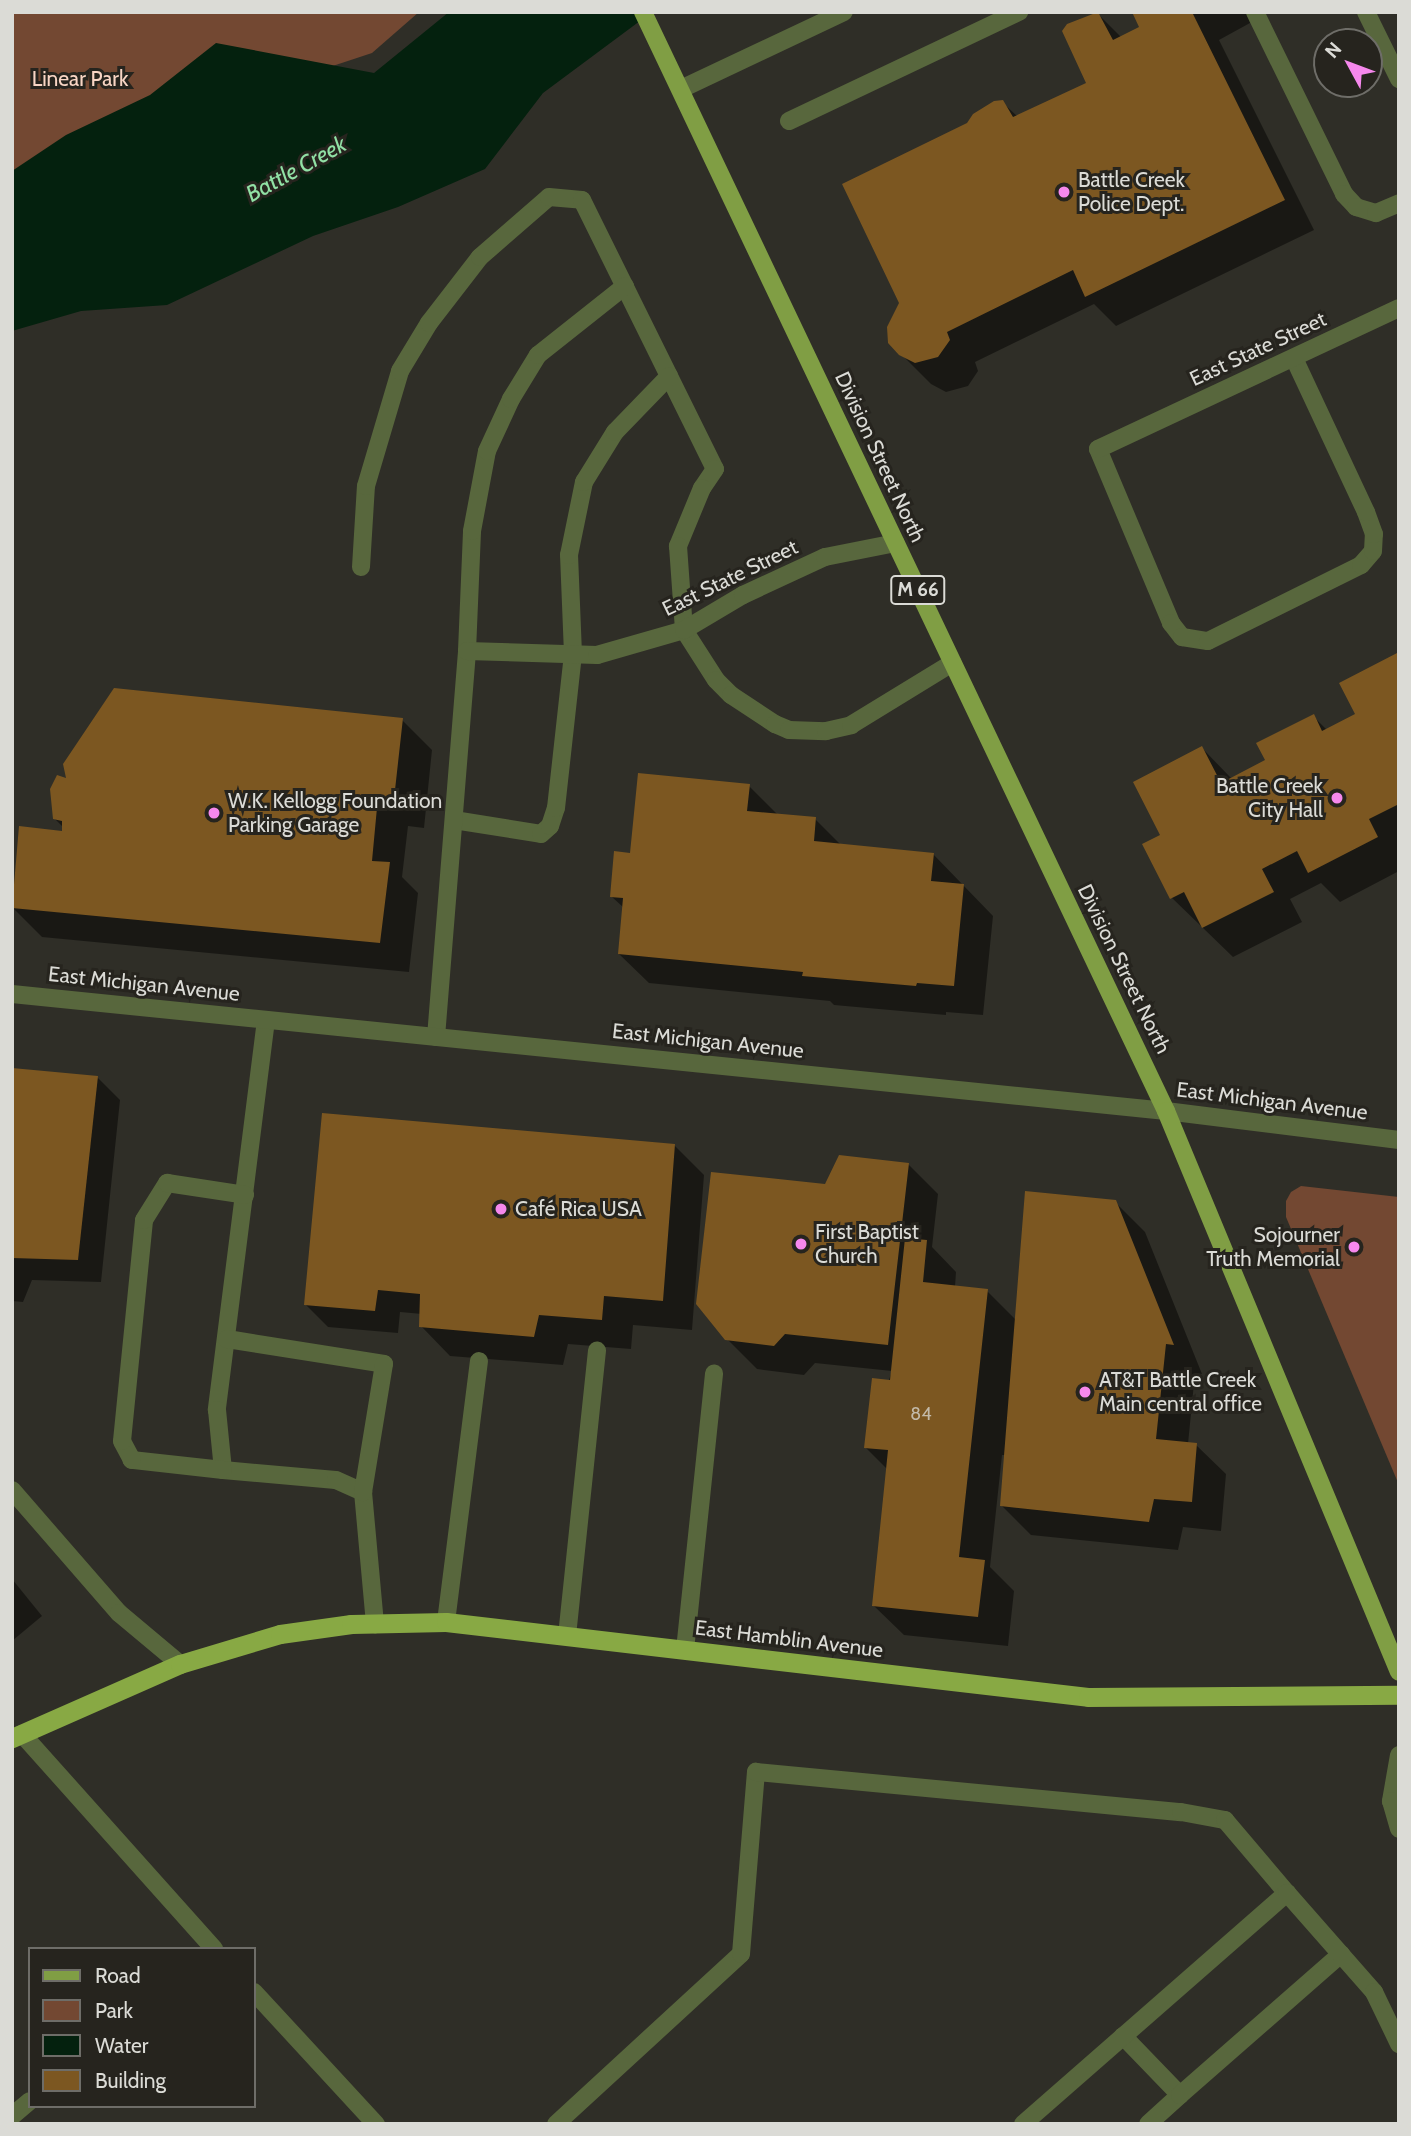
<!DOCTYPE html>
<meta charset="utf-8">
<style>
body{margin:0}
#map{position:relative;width:1411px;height:2136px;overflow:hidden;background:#2f2e27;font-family:Cabin,sans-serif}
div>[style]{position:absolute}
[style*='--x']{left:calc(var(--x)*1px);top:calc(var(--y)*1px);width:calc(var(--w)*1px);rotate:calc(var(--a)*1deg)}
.green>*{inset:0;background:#734832}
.water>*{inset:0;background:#04210e}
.shadow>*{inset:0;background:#0007}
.building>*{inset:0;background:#7c5721}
.service>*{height:18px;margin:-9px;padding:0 9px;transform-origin:9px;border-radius:9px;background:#58673d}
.minor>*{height:18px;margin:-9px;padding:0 9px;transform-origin:9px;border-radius:9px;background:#58673d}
.tertiary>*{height:18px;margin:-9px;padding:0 9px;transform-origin:9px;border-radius:9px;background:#58673d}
.primary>*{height:18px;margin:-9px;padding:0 9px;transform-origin:9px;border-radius:9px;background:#809e44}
.trunk>*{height:19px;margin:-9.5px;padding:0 9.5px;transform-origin:9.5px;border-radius:9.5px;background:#88a944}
.dots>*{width:19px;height:19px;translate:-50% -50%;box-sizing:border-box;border:4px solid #26241e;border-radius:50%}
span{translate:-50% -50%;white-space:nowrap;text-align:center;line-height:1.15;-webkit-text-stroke:6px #26241e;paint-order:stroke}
.number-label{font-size:18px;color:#c3baa9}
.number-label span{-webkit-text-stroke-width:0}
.shield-label span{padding:2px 5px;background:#26241e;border:2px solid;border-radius:5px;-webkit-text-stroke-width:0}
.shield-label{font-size:19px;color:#dbdbd6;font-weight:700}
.park-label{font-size:21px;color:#f8d5c4}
.poi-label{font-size:21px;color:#dbdbd6}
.left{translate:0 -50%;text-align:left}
.right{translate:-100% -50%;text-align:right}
.street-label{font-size:21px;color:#dbdbd6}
.water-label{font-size:23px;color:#91e1a5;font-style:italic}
.frame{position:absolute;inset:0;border:14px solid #dbdbd6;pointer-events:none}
.legend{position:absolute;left:28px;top:1947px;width:228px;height:161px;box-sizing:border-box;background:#26241e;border:2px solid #6e6d68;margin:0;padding:9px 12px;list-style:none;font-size:21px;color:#dbdbd6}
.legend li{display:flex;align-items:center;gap:14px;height:35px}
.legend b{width:35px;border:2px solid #6e6d68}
.north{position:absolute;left:1313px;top:28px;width:70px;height:70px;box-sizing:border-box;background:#26241e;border:2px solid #6e6d68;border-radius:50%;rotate:311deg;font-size:19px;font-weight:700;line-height:28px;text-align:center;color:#dbdbd6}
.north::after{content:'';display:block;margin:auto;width:24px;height:32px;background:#f688ed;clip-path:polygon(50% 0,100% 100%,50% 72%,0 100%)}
</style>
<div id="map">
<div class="green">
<div style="clip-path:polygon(12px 12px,419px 12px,372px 53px,12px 172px)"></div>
<div style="clip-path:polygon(1301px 1186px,1399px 1197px,1399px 1485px,1286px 1217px,1286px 1201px,1291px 1192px)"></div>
</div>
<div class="water">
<div style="clip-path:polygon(449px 12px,652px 12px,543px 93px,485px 169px,398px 207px,313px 236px,167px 305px,81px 311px,12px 331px,12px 171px,66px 135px,150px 95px,216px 43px,374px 73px)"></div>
</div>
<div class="shadow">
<div style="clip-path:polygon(1190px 12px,1245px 12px,1249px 17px,1250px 23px,1219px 40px,1314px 230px,1116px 326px,1094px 304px,975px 362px,978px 371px,968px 386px,946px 392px,931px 384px,889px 342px,968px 124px,1002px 102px,1018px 117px,1088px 84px,1097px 13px,1122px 38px)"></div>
<div style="clip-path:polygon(1399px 654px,1399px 871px,1340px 902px,1321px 883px,1290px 899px,1302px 922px,1233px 957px,1172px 898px,1162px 836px,1202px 748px,1231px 778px,1268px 761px,1313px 716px,1327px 730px,1358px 714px)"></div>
<div style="clip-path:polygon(402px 720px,432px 750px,424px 828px,408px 826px,402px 877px,418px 893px,409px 972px,42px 937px,12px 907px,64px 833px,64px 828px,54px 818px,52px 790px,68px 780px)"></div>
<div style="clip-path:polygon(749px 786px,779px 816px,815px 819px,841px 845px,933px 854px,993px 916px,983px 1015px,946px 1012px,946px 1015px,834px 1005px,830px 1001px,649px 983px,619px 954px,624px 908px,612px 897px,632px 855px)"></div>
<div style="clip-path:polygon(12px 1070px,97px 1077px,120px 1100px,101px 1282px,32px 1280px,23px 1302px,12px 1301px)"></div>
<div style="clip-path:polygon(674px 1145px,704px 1175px,692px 1330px,633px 1325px,631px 1349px,568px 1344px,563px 1365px,450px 1356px,421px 1326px,422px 1314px,400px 1312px,398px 1333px,328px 1327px,305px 1304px)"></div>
<div style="clip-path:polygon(908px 1164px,938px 1194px,932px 1247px,956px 1272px,955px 1287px,987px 1291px,1016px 1320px,1115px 1202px,1145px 1232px,1202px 1374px,1195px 1373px,1188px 1444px,1196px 1445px,1226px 1474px,1221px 1531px,1183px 1527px,1178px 1550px,1031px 1535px,1001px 1505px,1005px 1455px,1002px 1455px,990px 1567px,1014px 1591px,1008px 1646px,904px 1635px,874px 1606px,888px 1470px,866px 1448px,892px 1371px,815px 1363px,804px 1375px,757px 1369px,727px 1339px,826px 1186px)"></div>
<div style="clip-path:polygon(12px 1579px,42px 1616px,12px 1641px)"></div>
</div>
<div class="building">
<div style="clip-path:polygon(1098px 12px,1113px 40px,1139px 27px,1132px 12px,1192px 12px,1285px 200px,1085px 297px,1073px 270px,947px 332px,950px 340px,938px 357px,915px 363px,899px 355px,888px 343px,887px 327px,899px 303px,842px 184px,967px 123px,973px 114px,994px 101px,1003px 100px,1013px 117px,1086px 83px,1062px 31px,1067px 24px)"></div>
<div style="clip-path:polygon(1399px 652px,1399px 804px,1369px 819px,1378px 837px,1308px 873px,1297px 851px,1262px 869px,1274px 892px,1202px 928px,1184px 892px,1170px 899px,1142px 844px,1160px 835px,1133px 782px,1202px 746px,1221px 783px,1265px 760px,1256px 743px,1314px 714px,1322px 731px,1355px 714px,1339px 683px)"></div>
<div style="clip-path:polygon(114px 688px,403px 718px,394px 799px,378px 797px,372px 861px,390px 862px,380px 943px,12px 908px,19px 826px,62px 831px,62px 821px,53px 819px,50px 789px,57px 775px,66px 778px,63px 764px)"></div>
<div style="clip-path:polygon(638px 773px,750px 784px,747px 811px,816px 817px,814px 841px,934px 853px,931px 881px,964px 884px,954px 986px,917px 983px,916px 986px,802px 976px,803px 972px,618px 954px,623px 898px,610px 897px,614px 851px,630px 853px)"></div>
<div style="clip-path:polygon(12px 1068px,98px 1076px,78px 1260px,12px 1258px)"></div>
<div style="clip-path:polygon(322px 1113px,675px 1144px,663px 1301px,604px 1296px,602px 1320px,539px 1315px,534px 1337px,419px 1327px,420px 1294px,378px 1290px,375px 1311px,304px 1305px)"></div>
<div style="clip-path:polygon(839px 1155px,909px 1163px,888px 1345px,785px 1334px,774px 1346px,725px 1340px,696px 1304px,711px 1172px,825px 1184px)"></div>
<div style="clip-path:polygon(1025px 1191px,1116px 1200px,1174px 1345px,1166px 1344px,1156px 1439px,1197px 1443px,1192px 1502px,1154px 1499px,1149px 1522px,1000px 1506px)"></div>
<div style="clip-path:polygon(905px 1238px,927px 1240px,923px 1282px,988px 1289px,959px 1557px,985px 1560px,978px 1617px,872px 1606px,888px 1450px,864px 1448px,872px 1378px,890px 1380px)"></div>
</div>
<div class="service">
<div style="--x:1255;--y:12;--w:203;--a:63.9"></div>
<div style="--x:1344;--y:194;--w:18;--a:47"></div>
<div style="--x:1356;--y:207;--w:21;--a:17"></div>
<div style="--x:1376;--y:213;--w:25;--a:-23"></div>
<div style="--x:1366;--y:12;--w:75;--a:63.8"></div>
<div style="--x:681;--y:89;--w:180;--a:-25.3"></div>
<div style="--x:789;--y:121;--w:255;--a:-25.4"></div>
<div style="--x:1098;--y:449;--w:189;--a:67.2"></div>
<div style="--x:1171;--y:623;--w:18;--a:52"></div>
<div style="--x:1182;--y:637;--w:26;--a:9"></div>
<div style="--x:1208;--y:641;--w:171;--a:-26.4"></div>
<div style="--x:1361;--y:565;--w:18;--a:-49"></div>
<div style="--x:1373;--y:551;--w:17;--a:-87"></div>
<div style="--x:1374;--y:534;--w:23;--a:-110"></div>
<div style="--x:1366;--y:512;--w:170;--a:-115.1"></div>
<div style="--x:361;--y:567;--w:81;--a:-86.5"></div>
<div style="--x:366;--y:486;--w:120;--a:-73.5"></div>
<div style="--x:400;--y:371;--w:56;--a:-58.9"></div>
<div style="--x:429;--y:323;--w:83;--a:-52.3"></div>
<div style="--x:480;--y:257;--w:91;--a:-41"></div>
<div style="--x:549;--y:197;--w:33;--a:5"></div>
<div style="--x:582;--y:200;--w:300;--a:63.7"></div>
<div style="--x:715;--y:469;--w:23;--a:124"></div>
<div style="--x:702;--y:488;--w:63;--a:112.5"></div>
<div style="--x:678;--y:546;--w:84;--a:85.9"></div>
<div style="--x:684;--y:630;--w:59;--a:57.4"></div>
<div style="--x:716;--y:680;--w:21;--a:45"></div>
<div style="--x:731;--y:695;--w:53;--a:33.4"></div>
<div style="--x:775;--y:724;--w:15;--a:23"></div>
<div style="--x:789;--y:730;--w:37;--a:2"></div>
<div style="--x:826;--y:731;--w:26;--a:-13"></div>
<div style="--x:851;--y:725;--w:119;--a:-31.5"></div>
<div style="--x:467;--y:651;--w:120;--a:-87.6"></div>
<div style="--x:472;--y:531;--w:81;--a:-79.4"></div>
<div style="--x:487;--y:451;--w:57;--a:-65.2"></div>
<div style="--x:511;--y:399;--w:52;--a:-58.5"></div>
<div style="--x:538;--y:355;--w:111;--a:-38.4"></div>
<div style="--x:454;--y:820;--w:88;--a:9.1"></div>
<div style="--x:541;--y:834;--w:12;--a:-42"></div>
<div style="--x:550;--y:826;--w:19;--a:-72"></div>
<div style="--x:556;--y:808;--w:155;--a:-83.7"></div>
<div style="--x:573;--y:654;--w:99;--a:-92.3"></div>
<div style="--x:569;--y:555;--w:75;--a:-78.4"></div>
<div style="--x:584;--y:482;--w:59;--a:-58.2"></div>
<div style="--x:615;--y:432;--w:78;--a:-46"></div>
<div style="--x:266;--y:1020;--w:393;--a:97.2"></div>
<div style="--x:217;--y:1410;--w:60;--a:84.3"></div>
<div style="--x:223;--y:1470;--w:113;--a:5.1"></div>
<div style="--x:336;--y:1480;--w:30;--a:24"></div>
<div style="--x:363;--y:1492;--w:133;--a:84.8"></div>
<div style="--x:227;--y:1339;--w:159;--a:9"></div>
<div style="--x:384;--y:1364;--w:130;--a:99.3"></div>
<div style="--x:223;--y:1470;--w:92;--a:-173.7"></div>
<div style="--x:132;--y:1460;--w:21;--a:-118"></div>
<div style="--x:122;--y:1441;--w:222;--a:-84.3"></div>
<div style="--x:144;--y:1220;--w:44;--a:-58.1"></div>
<div style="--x:167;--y:1183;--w:79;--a:8.7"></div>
<div style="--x:446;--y:1622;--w:263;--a:-82.8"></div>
<div style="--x:567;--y:1636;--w:287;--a:-84"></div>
<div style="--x:685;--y:1650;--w:278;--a:-84"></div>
<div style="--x:22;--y:1734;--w:288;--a:48.2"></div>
<div style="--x:254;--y:1992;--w:180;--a:47.3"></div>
<div style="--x:1123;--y:2036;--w:82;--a:46"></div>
<div style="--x:1180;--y:2095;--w:43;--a:137.8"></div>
<div style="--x:1180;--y:2095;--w:214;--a:-41.2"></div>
<div style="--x:12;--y:2116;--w:23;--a:-40"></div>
<div style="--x:556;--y:2124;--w:251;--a:-42.6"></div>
<div style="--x:741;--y:1954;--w:183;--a:-85.3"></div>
<div style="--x:756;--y:1772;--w:427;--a:5.4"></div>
<div style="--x:1181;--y:1812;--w:45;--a:10.3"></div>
<div style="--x:1225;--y:1820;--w:96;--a:49.7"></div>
<div style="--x:1023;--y:2124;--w:351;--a:-41.2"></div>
<div style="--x:1287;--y:1893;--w:132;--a:48.7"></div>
<div style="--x:1374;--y:1992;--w:58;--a:64.3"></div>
</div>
<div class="minor">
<div style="--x:1098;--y:449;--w:332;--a:-25.1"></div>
<div style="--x:436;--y:1037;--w:387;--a:-85.4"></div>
<div style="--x:467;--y:651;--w:130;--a:1.8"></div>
<div style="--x:597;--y:655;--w:91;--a:-16"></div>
<div style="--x:684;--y:630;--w:69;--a:-30.7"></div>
<div style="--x:743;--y:595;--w:90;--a:-24.9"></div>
<div style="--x:825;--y:557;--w:72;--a:-11.2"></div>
<div style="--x:12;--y:1490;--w:163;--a:49"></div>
<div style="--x:119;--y:1613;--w:80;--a:39.9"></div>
<div style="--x:1399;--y:1755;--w:47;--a:99.9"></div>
<div style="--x:1391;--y:1801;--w:29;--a:74"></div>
</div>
<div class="tertiary">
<div style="--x:12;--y:994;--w:1160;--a:5.79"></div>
<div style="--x:1166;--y:1111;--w:235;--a:7.1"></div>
</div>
<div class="primary">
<div style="--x:643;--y:12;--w:1217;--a:64.55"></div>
<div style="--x:1166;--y:1111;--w:607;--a:67.45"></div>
</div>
<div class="trunk">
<div style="--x:12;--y:1738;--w:184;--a:-23.8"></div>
<div style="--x:180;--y:1664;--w:104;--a:-16.7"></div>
<div style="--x:280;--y:1634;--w:72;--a:-8"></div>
<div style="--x:351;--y:1624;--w:95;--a:-1.2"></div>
<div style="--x:446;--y:1622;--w:646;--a:6.66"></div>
<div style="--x:1088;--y:1697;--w:311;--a:-0.4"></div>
</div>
<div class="dots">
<div style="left:1064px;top:192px;background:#f688ed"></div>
<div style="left:1337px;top:798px;background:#f688ed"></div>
<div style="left:214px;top:813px;background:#f688ed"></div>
<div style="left:501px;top:1209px;background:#f688ed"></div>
<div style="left:801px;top:1244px;background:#f688ed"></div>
<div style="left:1354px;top:1247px;background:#f688ed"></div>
<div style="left:1085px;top:1392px;background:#f688ed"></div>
</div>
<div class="number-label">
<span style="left:921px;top:1414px">84</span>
</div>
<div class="shield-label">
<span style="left:918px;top:590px">M 66</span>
</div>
<div class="park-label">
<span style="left:80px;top:79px">Linear Park</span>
</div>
<div class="poi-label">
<span class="left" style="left:1078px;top:192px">Battle Creek<br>Police Dept.</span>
<span class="right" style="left:1323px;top:798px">Battle Creek<br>City Hall</span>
<span class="left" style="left:228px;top:813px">W.K. Kellogg Foundation<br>Parking Garage</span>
<span class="left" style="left:515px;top:1209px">Café Rica USA</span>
<span class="left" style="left:815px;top:1244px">First Baptist<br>Church</span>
<span class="right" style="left:1340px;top:1247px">Sojourner<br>Truth Memorial</span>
<span class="left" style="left:1099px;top:1392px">AT&amp;T Battle Creek<br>Main central office</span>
</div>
<div class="street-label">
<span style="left:1258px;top:349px;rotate:-25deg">East State Street</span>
<span style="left:880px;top:457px;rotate:65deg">Division Street North</span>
<span style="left:730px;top:578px;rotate:-26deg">East State Street</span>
<span style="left:1124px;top:969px;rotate:64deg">Division Street North</span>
<span style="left:144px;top:984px;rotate:6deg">East Michigan Avenue</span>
<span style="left:708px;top:1041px;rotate:6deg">East Michigan Avenue</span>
<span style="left:1272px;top:1101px;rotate:7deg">East Michigan Avenue</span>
<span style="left:789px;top:1639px;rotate:7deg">East Hamblin Avenue</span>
</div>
<div class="water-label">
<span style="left:296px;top:169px;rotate:-29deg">Battle Creek</span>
</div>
<div class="frame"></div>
<ul class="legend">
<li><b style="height:9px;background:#809e44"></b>Road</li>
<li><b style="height:19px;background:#734832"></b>Park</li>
<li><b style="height:19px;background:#04210e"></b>Water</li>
<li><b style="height:19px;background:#7c5721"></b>Building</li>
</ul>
<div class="north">N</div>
</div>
